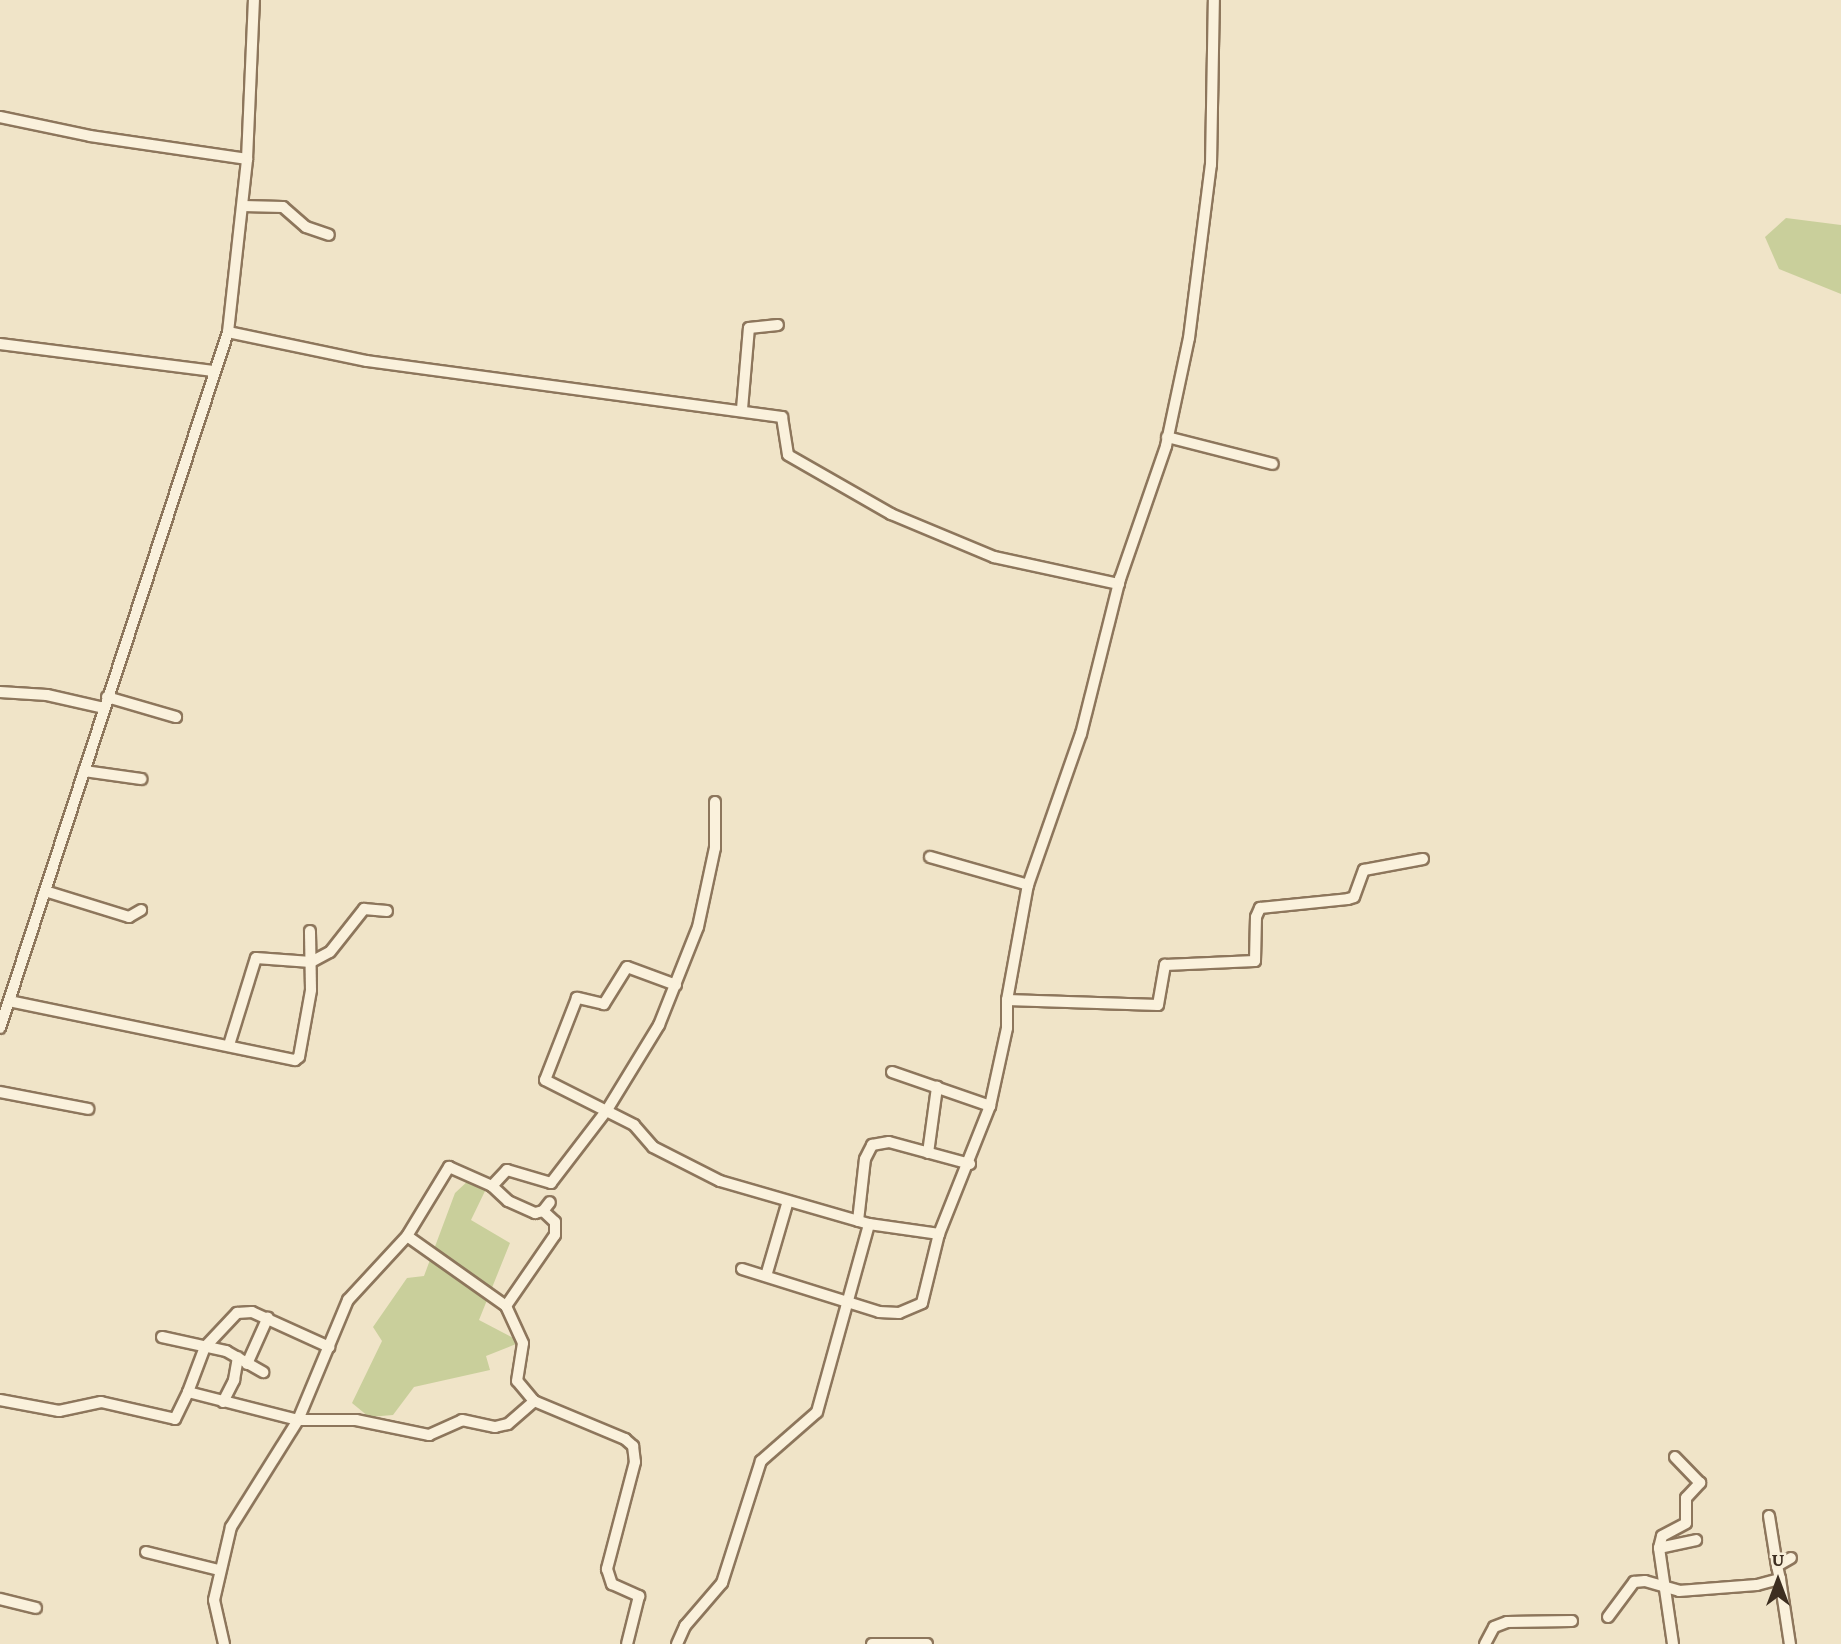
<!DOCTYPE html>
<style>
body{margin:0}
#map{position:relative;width:1841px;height:1644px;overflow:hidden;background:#f0e4c8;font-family:"Crimson Pro",serif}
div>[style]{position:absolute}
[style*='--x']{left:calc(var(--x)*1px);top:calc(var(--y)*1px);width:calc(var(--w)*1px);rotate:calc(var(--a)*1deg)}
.green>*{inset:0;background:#c9cf9b}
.roads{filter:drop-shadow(2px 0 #8d765c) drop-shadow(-2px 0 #8d765c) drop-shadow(0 2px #8d765c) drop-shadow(0 -2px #8d765c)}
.minor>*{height:10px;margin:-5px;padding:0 5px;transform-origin:5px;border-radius:5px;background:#faf1dc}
span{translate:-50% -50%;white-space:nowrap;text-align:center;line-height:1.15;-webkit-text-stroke:5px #f7eed8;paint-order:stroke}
.north{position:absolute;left:1743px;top:1546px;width:70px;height:70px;-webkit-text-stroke:5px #f7eed8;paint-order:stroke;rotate:0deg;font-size:19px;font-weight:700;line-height:28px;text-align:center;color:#3d2e20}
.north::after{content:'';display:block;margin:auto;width:24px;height:32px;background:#3d2e20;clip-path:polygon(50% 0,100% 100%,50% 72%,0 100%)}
</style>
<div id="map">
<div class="green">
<div style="clip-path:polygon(1786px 218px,1841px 225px,1841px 294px,1779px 269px,1765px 237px)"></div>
<div style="clip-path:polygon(470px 1179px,486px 1189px,471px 1220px,510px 1243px,479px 1320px,521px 1342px,486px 1356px,490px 1370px,414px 1387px,393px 1415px,369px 1417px,352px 1403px,382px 1341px,373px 1327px,407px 1278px,424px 1276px,455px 1193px)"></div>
</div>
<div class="roads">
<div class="minor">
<div style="--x:0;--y:117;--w:92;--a:11.9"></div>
<div style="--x:90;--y:136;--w:159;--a:8.3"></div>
<div style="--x:243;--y:206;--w:40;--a:1.4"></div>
<div style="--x:283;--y:207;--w:30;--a:41"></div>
<div style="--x:306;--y:227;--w:24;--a:19"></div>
<div style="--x:228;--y:332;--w:142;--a:11.8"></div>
<div style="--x:367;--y:361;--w:419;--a:7.7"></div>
<div style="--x:782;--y:417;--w:38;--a:81"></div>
<div style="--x:788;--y:455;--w:119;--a:29.8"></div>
<div style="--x:891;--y:514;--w:112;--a:22.7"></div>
<div style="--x:994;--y:557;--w:128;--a:12.2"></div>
<div style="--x:0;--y:344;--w:215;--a:7.2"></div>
<div style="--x:742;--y:409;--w:81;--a:-85.1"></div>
<div style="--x:749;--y:328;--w:29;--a:-6"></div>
<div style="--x:1167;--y:437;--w:109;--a:14.3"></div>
<div style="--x:0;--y:692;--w:47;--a:3.7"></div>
<div style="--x:47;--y:695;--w:58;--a:12.8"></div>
<div style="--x:107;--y:697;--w:72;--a:16.2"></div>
<div style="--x:84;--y:771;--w:58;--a:8"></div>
<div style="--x:930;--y:857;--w:102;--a:15.9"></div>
<div style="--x:45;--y:891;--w:88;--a:17.2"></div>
<div style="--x:129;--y:917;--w:14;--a:-30"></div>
<div style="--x:676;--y:985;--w:52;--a:-159.8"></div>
<div style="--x:627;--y:967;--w:44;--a:121.9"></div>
<div style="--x:604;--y:1004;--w:28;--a:-167"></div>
<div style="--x:577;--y:998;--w:88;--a:111.3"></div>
<div style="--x:545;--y:1080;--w:100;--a:26.8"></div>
<div style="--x:634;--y:1125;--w:29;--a:49"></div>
<div style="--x:653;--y:1147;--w:75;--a:26.9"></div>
<div style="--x:720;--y:1181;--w:155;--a:16.1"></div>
<div style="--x:1007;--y:1000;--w:151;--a:1.9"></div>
<div style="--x:1158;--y:1005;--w:41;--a:-80.1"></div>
<div style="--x:1165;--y:965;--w:90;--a:-2.5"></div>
<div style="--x:1255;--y:961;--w:44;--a:-88.7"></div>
<div style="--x:1256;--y:917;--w:10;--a:-66"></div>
<div style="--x:1260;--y:908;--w:88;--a:-5.8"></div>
<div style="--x:1348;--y:899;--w:6;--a:-18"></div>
<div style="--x:1354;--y:897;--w:29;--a:-70"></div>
<div style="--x:1364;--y:870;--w:60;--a:-10.6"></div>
<div style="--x:9;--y:1001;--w:292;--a:11.7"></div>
<div style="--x:295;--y:1060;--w:5;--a:-37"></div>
<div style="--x:299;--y:1057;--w:68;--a:-79.8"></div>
<div style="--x:311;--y:990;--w:59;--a:-91"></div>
<div style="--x:0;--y:1028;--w:732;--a:-71.86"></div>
<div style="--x:228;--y:332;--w:174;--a:-83.7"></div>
<div style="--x:247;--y:159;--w:159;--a:-87.5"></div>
<div style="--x:229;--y:1045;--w:91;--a:-72.8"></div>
<div style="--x:256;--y:958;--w:55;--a:4.2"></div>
<div style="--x:311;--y:962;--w:21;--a:-28"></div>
<div style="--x:330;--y:952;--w:55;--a:-51.7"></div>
<div style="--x:364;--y:909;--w:23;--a:5"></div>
<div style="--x:892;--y:1072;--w:104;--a:19.1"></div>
<div style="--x:0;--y:1092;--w:90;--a:10.9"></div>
<div style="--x:928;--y:1153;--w:67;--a:-82.2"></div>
<div style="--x:492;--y:1186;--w:22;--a:43"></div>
<div style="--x:508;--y:1201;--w:30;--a:24"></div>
<div style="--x:535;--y:1213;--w:8;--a:-14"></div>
<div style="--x:543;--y:1211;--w:11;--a:-52"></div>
<div style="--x:858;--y:1221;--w:62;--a:-83.6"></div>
<div style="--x:865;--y:1159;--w:16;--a:-63"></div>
<div style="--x:872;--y:1145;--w:17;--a:-10"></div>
<div style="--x:889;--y:1142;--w:84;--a:15.2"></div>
<div style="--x:742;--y:1269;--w:144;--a:17.4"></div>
<div style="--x:879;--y:1312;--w:20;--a:3"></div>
<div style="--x:899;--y:1313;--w:25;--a:-23"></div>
<div style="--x:922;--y:1303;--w:71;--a:-76.2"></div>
<div style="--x:766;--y:1276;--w:78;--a:-73.7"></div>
<div style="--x:506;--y:1306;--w:86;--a:-55.4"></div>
<div style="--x:555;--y:1235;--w:13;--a:-90"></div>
<div style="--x:555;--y:1222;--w:16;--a:-137"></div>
<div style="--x:162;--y:1337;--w:66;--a:12.3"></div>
<div style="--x:226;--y:1351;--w:43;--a:29.6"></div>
<div style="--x:247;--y:1364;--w:51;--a:-65.9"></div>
<div style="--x:188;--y:1392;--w:48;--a:-69.3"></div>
<div style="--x:205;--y:1347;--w:47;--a:-46.7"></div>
<div style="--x:237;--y:1313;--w:15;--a:-4"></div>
<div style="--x:252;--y:1312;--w:85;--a:24.4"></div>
<div style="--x:0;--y:1400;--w:60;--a:10.6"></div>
<div style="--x:59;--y:1411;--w:43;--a:-12.1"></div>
<div style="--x:101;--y:1402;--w:76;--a:12.9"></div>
<div style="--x:175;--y:1419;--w:30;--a:-64"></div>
<div style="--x:188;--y:1392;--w:114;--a:14.3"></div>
<div style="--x:298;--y:1420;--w:58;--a:0"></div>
<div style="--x:356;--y:1420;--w:75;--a:11.6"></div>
<div style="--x:429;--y:1435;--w:36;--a:-24"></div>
<div style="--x:462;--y:1420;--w:34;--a:12"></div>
<div style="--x:495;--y:1427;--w:13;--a:-13"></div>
<div style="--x:508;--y:1424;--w:35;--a:-41"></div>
<div style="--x:534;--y:1401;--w:26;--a:-130"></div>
<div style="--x:517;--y:1381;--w:38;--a:-81"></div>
<div style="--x:523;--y:1343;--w:41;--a:-114.7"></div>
<div style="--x:506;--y:1306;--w:121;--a:-144.7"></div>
<div style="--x:534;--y:1401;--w:99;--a:22.7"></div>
<div style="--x:625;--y:1439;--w:11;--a:41"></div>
<div style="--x:633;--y:1446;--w:16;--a:83"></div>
<div style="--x:635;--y:1462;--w:111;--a:104.7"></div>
<div style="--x:607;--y:1569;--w:16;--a:72"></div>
<div style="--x:612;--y:1584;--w:30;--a:24"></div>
<div style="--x:639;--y:1596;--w:49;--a:104"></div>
<div style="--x:223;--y:1402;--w:25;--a:-63"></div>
<div style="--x:234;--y:1380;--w:23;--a:-80"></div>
<div style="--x:1769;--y:1516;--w:51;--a:80.9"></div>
<div style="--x:1659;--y:1548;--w:12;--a:-76"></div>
<div style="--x:1662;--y:1536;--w:27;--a:-28"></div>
<div style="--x:1686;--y:1523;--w:25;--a:-90"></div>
<div style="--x:1686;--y:1498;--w:21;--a:-47"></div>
<div style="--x:1700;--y:1483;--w:36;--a:-134"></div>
<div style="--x:146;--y:1552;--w:75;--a:13.9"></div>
<div style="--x:1780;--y:1579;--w:66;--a:81.3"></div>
<div style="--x:0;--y:1599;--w:37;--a:14"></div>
<div style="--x:1608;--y:1617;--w:44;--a:-53.4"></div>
<div style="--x:1634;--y:1582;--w:11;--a:-5"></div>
<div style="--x:1645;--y:1581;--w:35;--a:16"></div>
<div style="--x:1679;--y:1591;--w:78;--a:-4.4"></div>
<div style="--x:1757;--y:1585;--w:24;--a:-15"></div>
<div style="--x:1780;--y:1579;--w:13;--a:-103"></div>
<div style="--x:1777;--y:1566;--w:16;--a:-30"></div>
<div style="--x:224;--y:1644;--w:45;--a:-102.8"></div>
<div style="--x:214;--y:1600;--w:75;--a:-76.9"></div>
<div style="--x:231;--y:1527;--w:126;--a:-57.9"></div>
<div style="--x:298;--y:1420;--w:130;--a:-67.4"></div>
<div style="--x:348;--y:1300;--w:87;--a:-47.3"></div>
<div style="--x:407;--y:1236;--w:81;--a:-58.7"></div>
<div style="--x:449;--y:1167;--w:47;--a:23.8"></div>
<div style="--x:492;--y:1186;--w:22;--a:-47"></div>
<div style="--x:507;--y:1170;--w:46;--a:16.5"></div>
<div style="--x:551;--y:1183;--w:92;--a:-52.5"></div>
<div style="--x:607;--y:1110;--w:100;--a:-58.5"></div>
<div style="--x:659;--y:1025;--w:105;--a:-68.3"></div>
<div style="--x:698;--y:927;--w:81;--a:-77.9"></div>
<div style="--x:715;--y:848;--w:46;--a:-90"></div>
<div style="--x:677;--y:1644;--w:20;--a:-66"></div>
<div style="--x:685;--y:1626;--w:57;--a:-49.3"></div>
<div style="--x:722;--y:1583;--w:128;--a:-72.3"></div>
<div style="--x:761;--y:1461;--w:74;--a:-41.2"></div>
<div style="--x:817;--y:1412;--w:195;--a:-74.5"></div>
<div style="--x:869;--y:1224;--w:71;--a:8.1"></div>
<div style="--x:939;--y:1234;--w:138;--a:-68.3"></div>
<div style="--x:990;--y:1106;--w:80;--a:-77.7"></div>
<div style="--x:1007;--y:1028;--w:28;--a:-90"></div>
<div style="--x:1007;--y:1000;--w:117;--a:-79.7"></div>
<div style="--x:1028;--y:885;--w:160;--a:-70.7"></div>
<div style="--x:1081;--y:734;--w:160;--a:-75.9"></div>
<div style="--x:1120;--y:579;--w:141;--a:-70.9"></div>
<div style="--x:1166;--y:446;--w:110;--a:-78"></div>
<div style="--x:1189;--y:338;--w:174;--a:-82.8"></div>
<div style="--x:1211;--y:165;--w:165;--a:-89"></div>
<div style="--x:872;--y:1644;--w:55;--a:0"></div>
<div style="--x:1485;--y:1644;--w:19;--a:-62"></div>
<div style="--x:1494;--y:1627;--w:14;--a:-21"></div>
<div style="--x:1507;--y:1622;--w:65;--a:-0.9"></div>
<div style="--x:1673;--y:1644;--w:97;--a:-98.3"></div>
<div style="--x:1659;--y:1548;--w:38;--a:-12"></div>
</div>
</div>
<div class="north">U</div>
</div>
